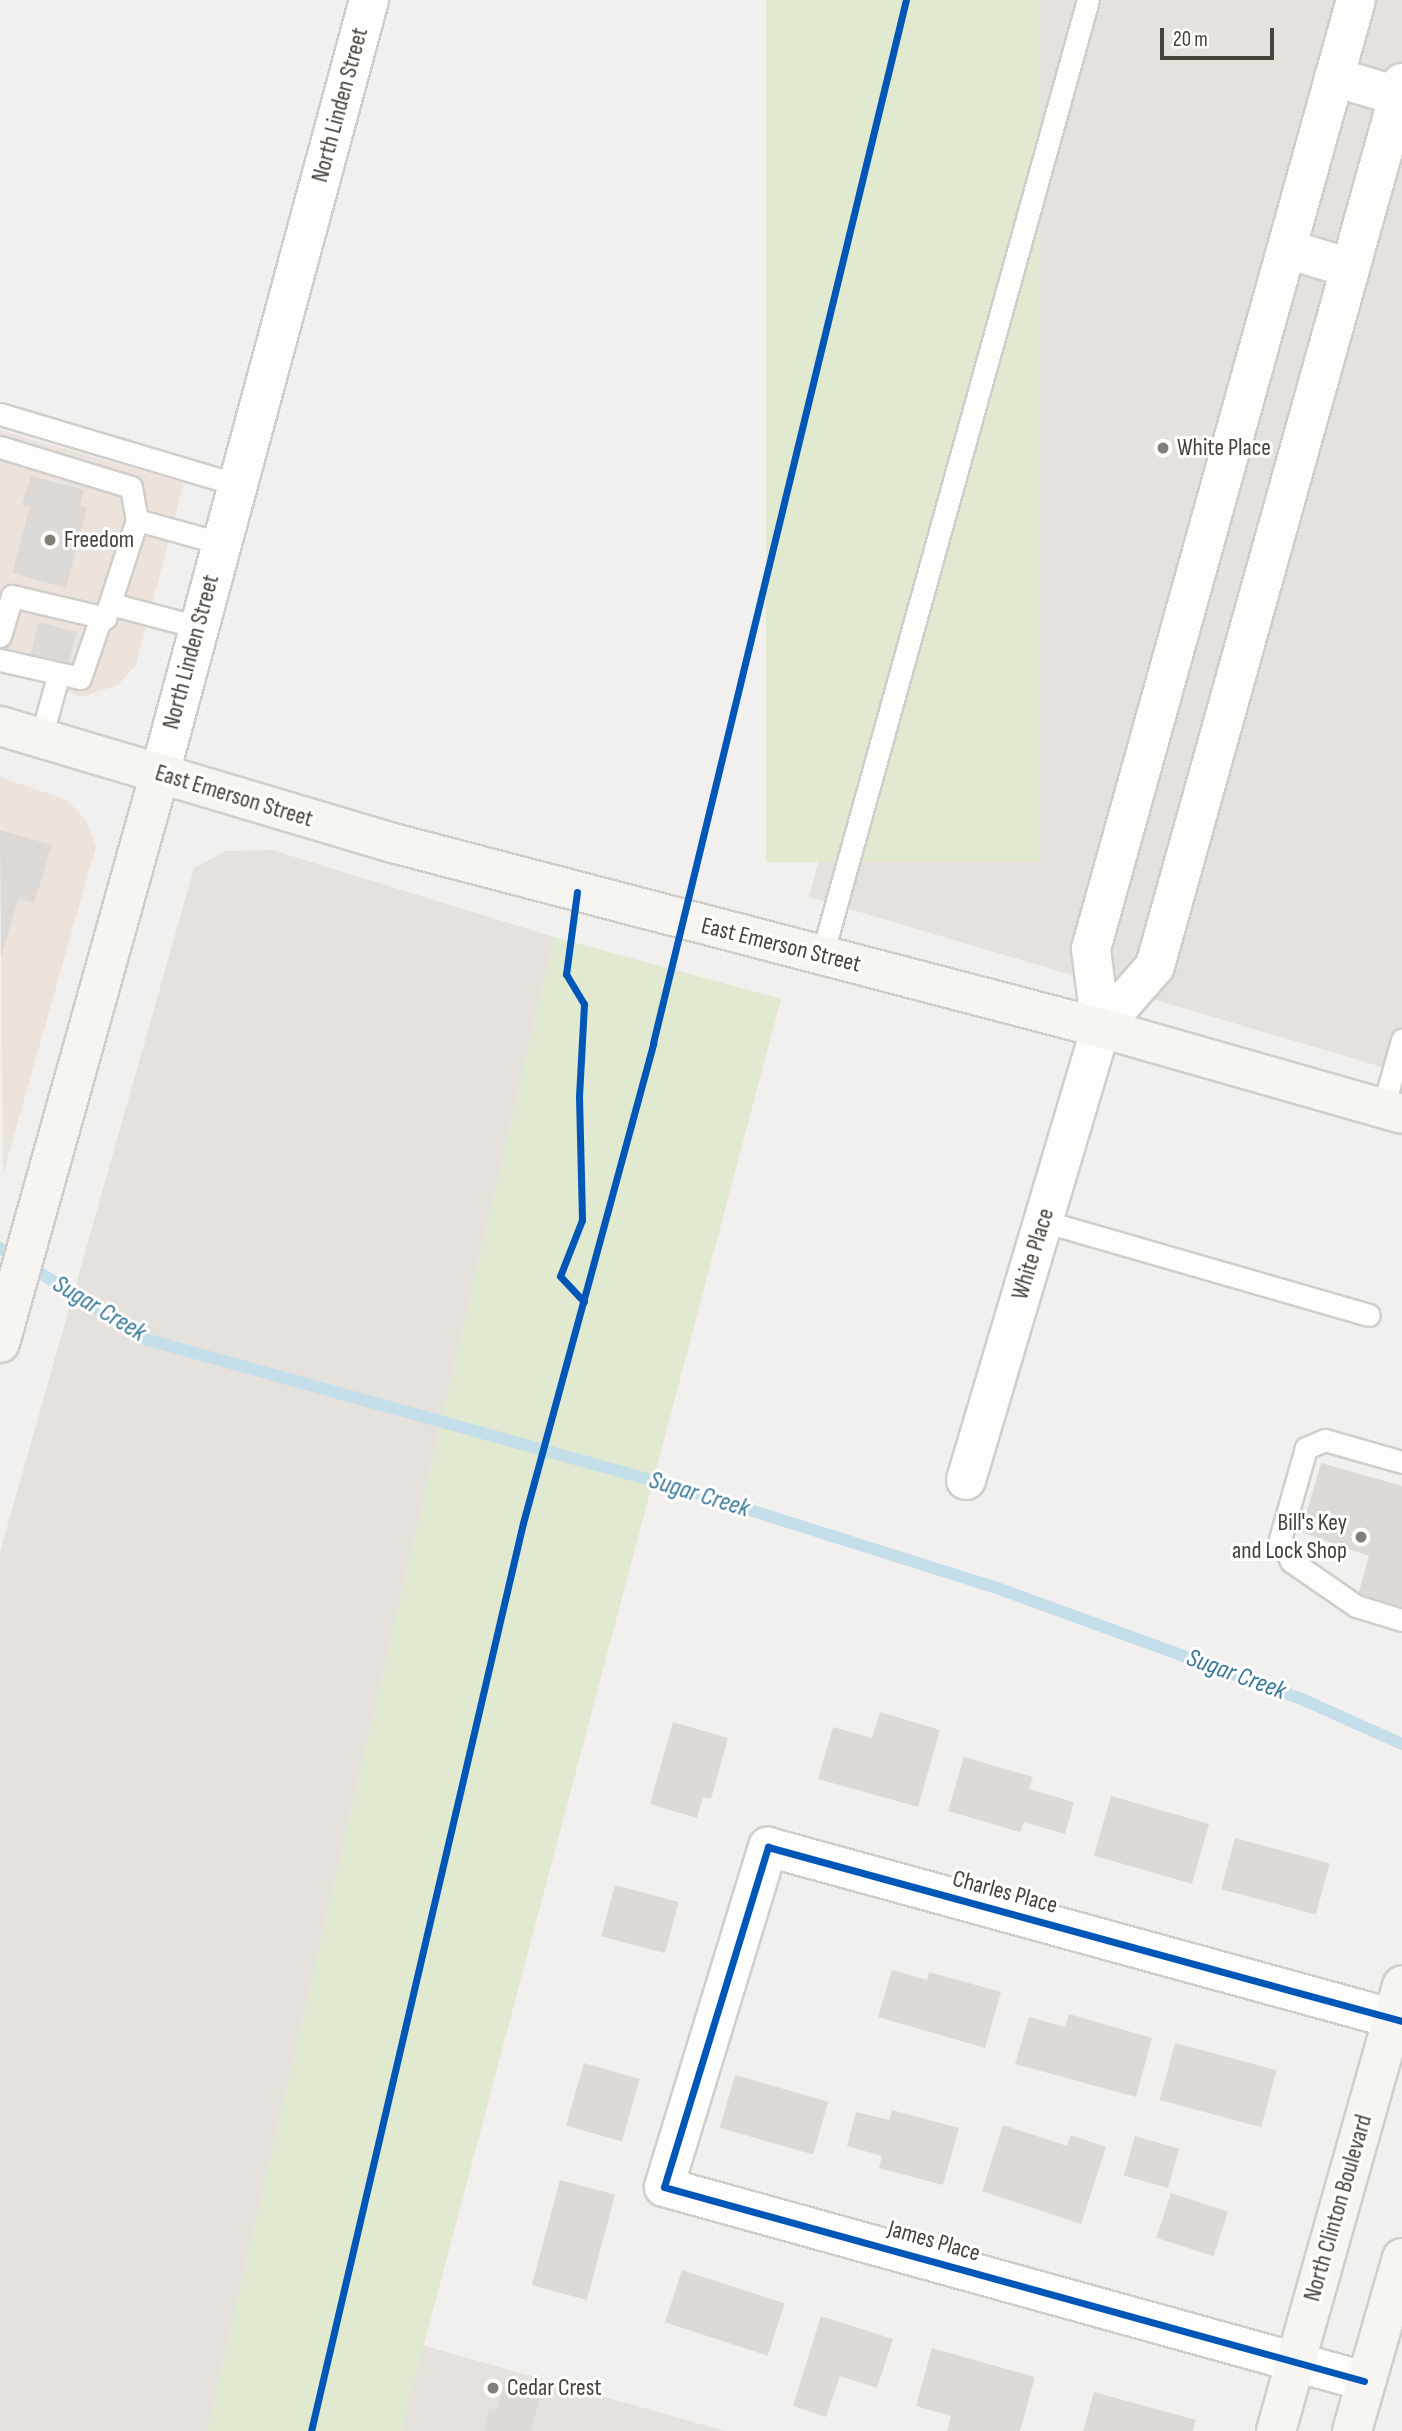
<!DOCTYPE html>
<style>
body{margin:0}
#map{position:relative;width:1402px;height:2431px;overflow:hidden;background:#f2f0ee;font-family:"Sofia Sans Condensed",sans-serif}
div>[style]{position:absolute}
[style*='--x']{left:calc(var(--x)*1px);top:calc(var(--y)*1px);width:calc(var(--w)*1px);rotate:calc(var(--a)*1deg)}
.residential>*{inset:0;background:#e5e1dd}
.commercial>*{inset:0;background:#ece3dc}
.green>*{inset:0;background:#e2e9d1;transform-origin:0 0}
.stream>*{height:12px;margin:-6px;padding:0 6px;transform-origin:6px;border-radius:6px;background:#c4deea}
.building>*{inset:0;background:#dcd9d7;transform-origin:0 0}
.roads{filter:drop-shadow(2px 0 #d0cecb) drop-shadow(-2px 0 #d0cecb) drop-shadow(0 2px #d0cecb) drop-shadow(0 -2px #d0cecb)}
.lane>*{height:21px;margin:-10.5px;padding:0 10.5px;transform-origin:10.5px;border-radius:10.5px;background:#fdfdfc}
.street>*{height:38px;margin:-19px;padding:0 19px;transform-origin:19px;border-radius:19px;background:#fdfdfc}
.secondary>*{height:38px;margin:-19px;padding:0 19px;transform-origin:19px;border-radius:19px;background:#f7f5f1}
.cycleway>*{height:7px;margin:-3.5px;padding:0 3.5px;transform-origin:3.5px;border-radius:3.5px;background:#0057b8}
.dots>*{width:19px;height:19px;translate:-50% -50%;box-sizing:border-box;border:4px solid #fff;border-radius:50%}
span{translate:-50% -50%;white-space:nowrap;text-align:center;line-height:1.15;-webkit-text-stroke:6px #fff;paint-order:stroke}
.street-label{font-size:24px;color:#48413a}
.poi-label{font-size:24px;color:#48413a}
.left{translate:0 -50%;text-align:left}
.right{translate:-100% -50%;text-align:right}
.water-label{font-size:26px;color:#3a7a99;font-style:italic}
.scale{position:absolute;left:1160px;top:28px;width:114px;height:32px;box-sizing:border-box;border:4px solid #48413a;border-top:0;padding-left:9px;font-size:21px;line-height:24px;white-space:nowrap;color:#48413a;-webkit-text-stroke:5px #fff;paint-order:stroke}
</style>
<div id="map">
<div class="residential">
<div style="clip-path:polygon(1040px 0,1402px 0,1402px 1073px,809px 897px)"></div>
<div style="clip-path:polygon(272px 850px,554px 937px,207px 2431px,0 2431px,0 1552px,194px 868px,226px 851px)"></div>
<div style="clip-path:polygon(422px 2345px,725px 2431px,401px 2431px)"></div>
</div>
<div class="commercial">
<div style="clip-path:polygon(0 430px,184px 483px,136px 665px,118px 685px,82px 697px,0 669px)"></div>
<div style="clip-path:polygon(0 777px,67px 800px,86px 820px,96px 847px,3px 1174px)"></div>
</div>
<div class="green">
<div style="left:766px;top:0;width:274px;height:862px"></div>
<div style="clip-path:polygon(554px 937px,781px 999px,401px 2431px,207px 2431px)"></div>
</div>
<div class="stream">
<div style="--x:0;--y:1248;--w:174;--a:31.9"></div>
<div style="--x:148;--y:1340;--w:552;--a:15.55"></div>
<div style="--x:680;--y:1488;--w:329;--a:17.5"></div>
<div style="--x:994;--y:1587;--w:330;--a:20"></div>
<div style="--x:1304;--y:1700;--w:107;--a:24.2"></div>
</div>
<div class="building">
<div style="clip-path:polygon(31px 476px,84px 490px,80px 506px,87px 508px,66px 588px,12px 573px,30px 507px,22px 505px)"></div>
<div style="left:39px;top:622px;width:39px;height:39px;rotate:15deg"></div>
<div style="clip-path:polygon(0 830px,52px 845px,34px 903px,18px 899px,1px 958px)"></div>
<div style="clip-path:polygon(1321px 1463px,1402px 1486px,1402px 1607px,1358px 1595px,1369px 1556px,1301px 1532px)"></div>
<div style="clip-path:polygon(880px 1712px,940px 1730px,918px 1807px,818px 1779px,833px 1727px,872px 1738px)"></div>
<div style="clip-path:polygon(673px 1722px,728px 1738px,711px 1799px,703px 1797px,697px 1818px,650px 1804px)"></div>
<div style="clip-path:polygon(964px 1757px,1033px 1777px,1029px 1789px,1074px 1802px,1065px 1834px,1024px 1822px,1020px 1832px,948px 1811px)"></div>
<div style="left:1111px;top:1796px;width:102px;height:62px;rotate:16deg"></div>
<div style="left:1235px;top:1838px;width:98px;height:53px;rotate:15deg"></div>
<div style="left:615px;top:1885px;width:66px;height:53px;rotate:15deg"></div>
<div style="clip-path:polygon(892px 1970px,927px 1980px,929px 1972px,1001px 1992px,985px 2048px,878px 2017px)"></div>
<div style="clip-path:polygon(1069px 2014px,1152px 2038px,1136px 2097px,1015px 2064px,1029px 2017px,1065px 2027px)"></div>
<div style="left:1175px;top:2043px;width:105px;height:59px;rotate:15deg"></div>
<div style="left:584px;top:2063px;width:58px;height:65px;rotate:16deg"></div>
<div style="left:735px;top:2075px;width:97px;height:55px;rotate:16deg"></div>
<div style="clip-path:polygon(892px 2110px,959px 2128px,943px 2185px,879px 2168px,882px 2156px,847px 2146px,856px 2112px,889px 2120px)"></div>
<div style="clip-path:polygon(1003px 2125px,1067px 2146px,1071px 2135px,1106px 2147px,1081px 2224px,982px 2191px)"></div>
<div style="left:1135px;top:2136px;width:46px;height:41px;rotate:16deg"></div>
<div style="left:560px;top:2180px;width:57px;height:109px;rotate:15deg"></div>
<div style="left:1171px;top:2193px;width:60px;height:47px;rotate:18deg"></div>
<div style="left:682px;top:2270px;width:108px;height:55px;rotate:18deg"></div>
<div style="clip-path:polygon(821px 2316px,893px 2339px,877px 2388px,840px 2376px,826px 2417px,793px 2406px)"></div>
<div style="clip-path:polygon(932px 2348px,1035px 2377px,1020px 2431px,947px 2431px,951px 2416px,916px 2406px)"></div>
<div style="clip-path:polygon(503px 2386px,540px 2396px,531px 2431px,484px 2431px,489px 2408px,497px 2410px)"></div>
<div style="clip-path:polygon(1094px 2392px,1196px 2420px,1193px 2431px,1083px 2431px)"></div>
</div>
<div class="roads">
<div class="lane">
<div style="--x:0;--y:414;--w:245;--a:16.6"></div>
<div style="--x:0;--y:447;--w:137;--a:17"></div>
<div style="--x:131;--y:487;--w:34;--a:80"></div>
<div style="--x:111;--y:604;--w:90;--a:14.8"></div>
<div style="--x:0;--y:636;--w:42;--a:-73.3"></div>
<div style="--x:12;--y:596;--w:96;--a:13.3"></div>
<div style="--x:105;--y:618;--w:103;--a:-71.9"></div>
<div style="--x:137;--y:520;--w:86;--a:15.5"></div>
<div style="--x:0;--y:660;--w:82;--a:12.7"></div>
<div style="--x:80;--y:678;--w:61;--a:-71"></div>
<div style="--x:41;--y:738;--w:64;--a:-74.7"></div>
<div style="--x:822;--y:955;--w:991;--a:-74.44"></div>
<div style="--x:1383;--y:1108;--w:71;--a:-74.4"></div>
<div style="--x:1043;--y:1221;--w:339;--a:16.1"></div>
<div style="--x:1402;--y:1462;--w:80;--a:-164.1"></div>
<div style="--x:1325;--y:1440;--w:21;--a:157"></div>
<div style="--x:1306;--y:1448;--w:95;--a:105.9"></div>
<div style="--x:1280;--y:1539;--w:25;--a:63"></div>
<div style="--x:1291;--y:1561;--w:79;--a:34.7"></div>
<div style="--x:1356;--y:1606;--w:48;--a:16.9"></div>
</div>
<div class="street">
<div style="--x:1334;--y:77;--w:67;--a:16.5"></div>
<div style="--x:1287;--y:249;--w:66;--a:16.8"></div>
<div style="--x:160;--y:773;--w:801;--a:-74.87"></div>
<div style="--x:1101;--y:1028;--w:82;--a:-48.9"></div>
<div style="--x:1155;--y:966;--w:917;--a:-74.37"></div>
<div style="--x:966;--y:1480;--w:472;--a:-73.4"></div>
<div style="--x:1101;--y:1028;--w:80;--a:-97.2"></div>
<div style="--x:1091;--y:949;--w:985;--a:-74.4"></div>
<div style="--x:1364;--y:2381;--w:726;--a:-164.51"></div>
<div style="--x:664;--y:2187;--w:356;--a:-73"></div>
<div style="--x:768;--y:1847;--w:657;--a:15.35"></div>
</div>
<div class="secondary">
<div style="--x:0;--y:726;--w:410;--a:16.6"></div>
<div style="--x:393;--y:843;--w:732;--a:14.64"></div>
<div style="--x:1101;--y:1028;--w:313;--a:15.9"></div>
<div style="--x:0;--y:1343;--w:592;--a:-74.32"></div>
<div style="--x:1276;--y:2431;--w:463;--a:-74.2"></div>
<div style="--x:1352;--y:2431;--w:180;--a:-73.9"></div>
</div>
</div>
<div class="cycleway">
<div style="--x:577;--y:892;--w:83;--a:97.6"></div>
<div style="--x:566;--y:974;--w:35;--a:59"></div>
<div style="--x:584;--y:1004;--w:92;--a:93.1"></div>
<div style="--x:579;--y:1096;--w:124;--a:88.6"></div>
<div style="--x:582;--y:1220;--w:60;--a:111.4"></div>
<div style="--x:560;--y:1276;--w:35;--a:47"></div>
<div style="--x:1364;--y:2381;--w:726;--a:-164.51"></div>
<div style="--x:664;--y:2187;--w:356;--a:-73"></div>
<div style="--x:768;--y:1847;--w:657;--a:15.35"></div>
<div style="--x:311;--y:2431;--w:932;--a:-76.86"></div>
<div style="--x:523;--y:1523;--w:497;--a:-74.8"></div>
<div style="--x:653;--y:1043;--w:1073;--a:-76.37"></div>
</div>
<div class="dots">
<div style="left:1163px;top:448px;background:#847e79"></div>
<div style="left:50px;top:540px;background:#847e79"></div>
<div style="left:1361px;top:1537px;background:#847e79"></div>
<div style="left:493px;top:2388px;background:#847e79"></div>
</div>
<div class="street-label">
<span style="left:340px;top:105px;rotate:-75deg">North Linden Street</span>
<span style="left:191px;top:652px;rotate:-75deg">North Linden Street</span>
<span style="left:234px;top:796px;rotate:17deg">East Emerson Street</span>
<span style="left:781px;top:945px;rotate:14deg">East Emerson Street</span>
<span style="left:1033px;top:1254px;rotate:-73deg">White Place</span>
<span style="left:1005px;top:1892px;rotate:15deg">Charles Place</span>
<span style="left:1338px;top:2208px;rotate:-74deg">North Clinton Boulevard</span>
<span style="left:934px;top:2241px;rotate:16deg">James Place</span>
</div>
<div class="poi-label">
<span class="left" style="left:1177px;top:448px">White Place</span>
<span class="left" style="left:64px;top:540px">Freedom</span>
<span class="right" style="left:1347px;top:1537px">Bill's Key<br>and Lock Shop</span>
<span class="left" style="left:507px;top:2388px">Cedar Crest</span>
</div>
<div class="water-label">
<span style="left:99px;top:1309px;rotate:31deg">Sugar Creek</span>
<span style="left:699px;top:1495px;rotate:17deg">Sugar Creek</span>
<span style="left:1236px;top:1675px;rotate:20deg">Sugar Creek</span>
</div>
<div class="scale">20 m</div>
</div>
